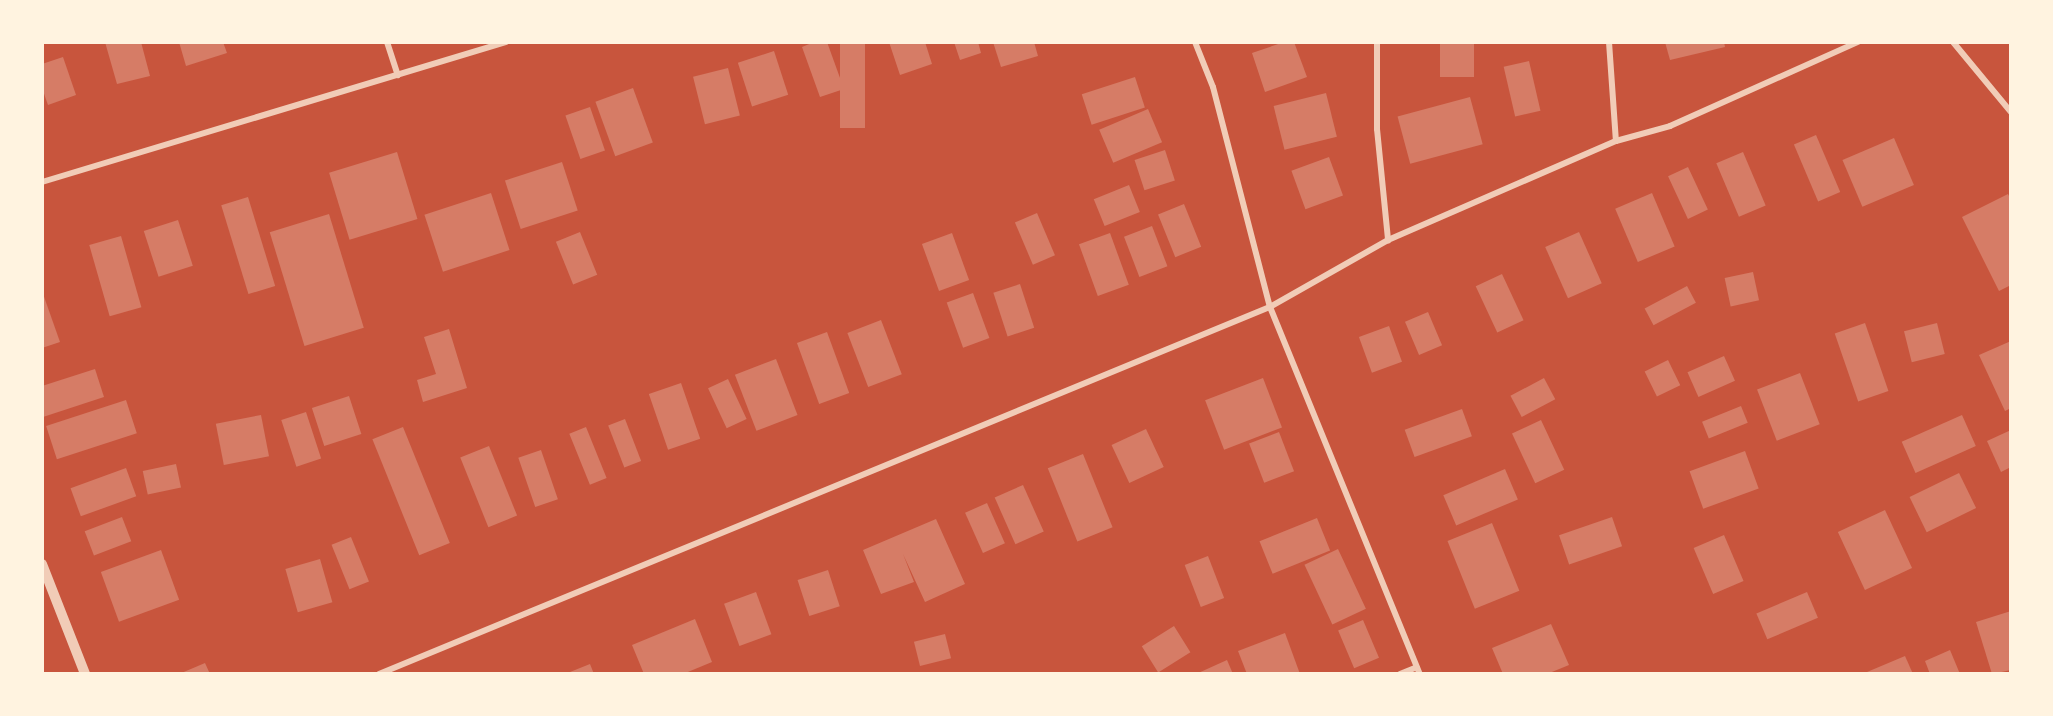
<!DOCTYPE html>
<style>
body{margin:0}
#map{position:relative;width:2053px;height:716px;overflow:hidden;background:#c8553d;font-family:"Fira Sans Condensed",sans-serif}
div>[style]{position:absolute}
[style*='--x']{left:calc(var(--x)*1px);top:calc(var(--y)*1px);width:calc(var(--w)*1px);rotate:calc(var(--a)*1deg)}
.building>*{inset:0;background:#d67c66;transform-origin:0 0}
.minor>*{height:6px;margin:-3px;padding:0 3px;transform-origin:3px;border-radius:3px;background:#f1ccb7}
.tertiary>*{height:10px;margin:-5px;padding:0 5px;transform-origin:5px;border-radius:5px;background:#f1ccb7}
span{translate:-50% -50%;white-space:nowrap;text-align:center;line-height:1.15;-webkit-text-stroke:4.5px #fff3e0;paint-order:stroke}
.frame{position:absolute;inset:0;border:44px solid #fff3e0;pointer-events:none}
</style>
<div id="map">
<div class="building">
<div style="clip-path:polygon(105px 42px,141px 42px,150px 76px,117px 84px)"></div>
<div style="clip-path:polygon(179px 42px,223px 42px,227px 53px,186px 66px)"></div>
<div style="clip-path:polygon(814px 42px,827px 42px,844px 89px,820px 97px,802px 47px)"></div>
<div style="left:840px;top:42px;width:25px;height:86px"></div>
<div style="clip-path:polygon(889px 42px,925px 42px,932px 64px,900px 75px)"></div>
<div style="clip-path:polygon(954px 42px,978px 42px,981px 53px,960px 60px)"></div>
<div style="clip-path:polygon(993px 42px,1034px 42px,1038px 56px,1001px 67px)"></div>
<div style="clip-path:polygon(1284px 42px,1294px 42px,1307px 77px,1265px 92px,1252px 53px)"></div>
<div style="left:1440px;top:42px;width:34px;height:35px"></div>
<div style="clip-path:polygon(1665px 42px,1724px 42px,1725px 47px,1670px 60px)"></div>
<div style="left:774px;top:51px;width:46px;height:38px;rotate:72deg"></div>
<div style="clip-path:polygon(63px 57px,76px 95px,48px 105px,42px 88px,42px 64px)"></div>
<div style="left:1529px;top:61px;width:51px;height:26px;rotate:77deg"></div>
<div style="left:728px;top:68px;width:49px;height:36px;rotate:76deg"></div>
<div style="left:1135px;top:77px;width:32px;height:56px;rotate:72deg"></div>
<div style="left:633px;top:88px;width:58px;height:40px;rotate:70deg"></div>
<div style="left:1326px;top:93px;width:45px;height:54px;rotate:76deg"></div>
<div style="left:1470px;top:97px;width:49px;height:75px;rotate:75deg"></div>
<div style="left:590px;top:107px;width:46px;height:26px;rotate:71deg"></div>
<div style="left:1148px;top:109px;width:36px;height:53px;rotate:67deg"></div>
<div style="left:1816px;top:135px;width:62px;height:24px;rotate:67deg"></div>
<div style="left:1894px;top:138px;width:51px;height:56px;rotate:67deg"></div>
<div style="left:1165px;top:150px;width:32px;height:32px;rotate:72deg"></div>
<div style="left:397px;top:152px;width:70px;height:71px;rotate:73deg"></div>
<div style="left:1743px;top:152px;width:58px;height:29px;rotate:67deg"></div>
<div style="left:1329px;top:157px;width:41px;height:40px;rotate:70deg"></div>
<div style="left:562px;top:162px;width:51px;height:60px;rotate:72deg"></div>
<div style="left:1688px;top:167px;width:47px;height:22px;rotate:65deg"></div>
<div style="left:1129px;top:185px;width:29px;height:38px;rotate:68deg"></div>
<div style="left:491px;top:193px;width:60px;height:70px;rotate:72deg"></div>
<div style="left:1652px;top:193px;width:58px;height:40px;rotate:67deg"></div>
<div style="clip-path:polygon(2008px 194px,2011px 200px,2011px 285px,1999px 291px,1962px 217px)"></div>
<div style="left:248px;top:197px;width:93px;height:28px;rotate:73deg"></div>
<div style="left:1184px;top:204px;width:46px;height:28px;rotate:68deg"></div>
<div style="left:1037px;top:213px;width:46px;height:24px;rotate:67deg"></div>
<div style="left:329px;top:214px;width:119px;height:62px;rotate:73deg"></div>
<div style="left:178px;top:220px;width:48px;height:36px;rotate:72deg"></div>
<div style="left:1152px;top:226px;width:43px;height:30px;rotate:69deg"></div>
<div style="left:580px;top:232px;width:46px;height:26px;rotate:68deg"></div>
<div style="left:1579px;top:232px;width:56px;height:37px;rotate:66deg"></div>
<div style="left:952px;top:233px;width:50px;height:32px;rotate:70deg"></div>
<div style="left:1110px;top:233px;width:55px;height:33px;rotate:70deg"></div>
<div style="left:121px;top:236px;width:74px;height:33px;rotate:74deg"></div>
<div style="left:1753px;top:272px;width:29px;height:29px;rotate:78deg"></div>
<div style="left:1502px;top:274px;width:51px;height:29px;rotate:65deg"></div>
<div style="left:1020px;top:284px;width:46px;height:28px;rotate:72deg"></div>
<div style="left:1687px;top:286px;width:19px;height:48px;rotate:62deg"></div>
<div style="clip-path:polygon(42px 291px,60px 342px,42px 348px)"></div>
<div style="left:973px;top:293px;width:48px;height:28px;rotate:70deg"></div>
<div style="left:1428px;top:312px;width:36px;height:25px;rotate:67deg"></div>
<div style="left:881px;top:320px;width:58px;height:36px;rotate:69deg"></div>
<div style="left:1865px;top:323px;width:72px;height:32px;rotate:71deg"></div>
<div style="left:1937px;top:323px;width:32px;height:34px;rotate:76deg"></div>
<div style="left:1389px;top:326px;width:38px;height:32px;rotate:70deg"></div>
<div style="clip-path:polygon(449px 329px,467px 388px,423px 402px,417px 380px,436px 374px,424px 337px)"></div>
<div style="left:827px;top:332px;width:65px;height:32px;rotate:70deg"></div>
<div style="clip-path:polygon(2011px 341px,2011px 408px,2005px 411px,1979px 355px)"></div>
<div style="left:1724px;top:356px;width:27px;height:40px;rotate:66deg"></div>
<div style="left:776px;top:359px;width:60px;height:44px;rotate:69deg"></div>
<div style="left:1668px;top:360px;width:28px;height:26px;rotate:64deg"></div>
<div style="clip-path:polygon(95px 369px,104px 397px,43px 417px,42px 386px)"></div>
<div style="left:1800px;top:373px;width:55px;height:46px;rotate:69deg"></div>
<div style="left:1263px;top:378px;width:53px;height:62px;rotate:69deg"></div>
<div style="left:1544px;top:378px;width:24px;height:38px;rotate:62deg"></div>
<div style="left:728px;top:379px;width:44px;height:22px;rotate:65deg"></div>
<div style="left:681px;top:383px;width:59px;height:34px;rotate:71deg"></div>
<div style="left:349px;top:396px;width:40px;height:39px;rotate:72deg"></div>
<div style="left:126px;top:400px;width:35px;height:84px;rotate:72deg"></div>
<div style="left:1741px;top:406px;width:18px;height:42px;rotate:68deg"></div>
<div style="left:1462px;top:409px;width:29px;height:61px;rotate:70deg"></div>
<div style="left:306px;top:412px;width:49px;height:26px;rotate:72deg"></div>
<div style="left:261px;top:415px;width:42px;height:46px;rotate:79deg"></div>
<div style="left:1962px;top:415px;width:34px;height:66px;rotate:66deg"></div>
<div style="left:625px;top:419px;width:45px;height:18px;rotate:69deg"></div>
<div style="left:1541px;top:420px;width:55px;height:32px;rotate:65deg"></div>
<div style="left:403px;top:427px;width:125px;height:33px;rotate:68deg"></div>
<div style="left:586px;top:427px;width:55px;height:18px;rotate:68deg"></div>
<div style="left:1146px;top:429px;width:42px;height:38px;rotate:65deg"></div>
<div style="clip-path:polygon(2011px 430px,2011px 467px,2001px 472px,1987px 441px)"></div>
<div style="left:1279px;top:432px;width:42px;height:32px;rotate:69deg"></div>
<div style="left:489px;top:446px;width:75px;height:31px;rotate:68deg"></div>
<div style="left:541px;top:450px;width:52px;height:24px;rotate:71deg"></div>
<div style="left:1745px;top:451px;width:40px;height:59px;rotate:70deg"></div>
<div style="left:1083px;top:454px;width:79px;height:38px;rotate:68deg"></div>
<div style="left:176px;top:464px;width:24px;height:34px;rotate:78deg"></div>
<div style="left:126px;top:468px;width:30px;height:59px;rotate:70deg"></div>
<div style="left:1505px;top:469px;width:33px;height:67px;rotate:67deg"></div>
<div style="left:1959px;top:473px;width:39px;height:55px;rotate:64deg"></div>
<div style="left:1023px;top:485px;width:51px;height:31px;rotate:66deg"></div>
<div style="left:987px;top:503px;width:44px;height:24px;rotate:66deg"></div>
<div style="left:1885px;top:510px;width:64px;height:52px;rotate:65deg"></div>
<div style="left:122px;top:517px;width:26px;height:40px;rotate:69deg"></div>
<div style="left:1612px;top:517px;width:31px;height:56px;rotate:71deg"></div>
<div style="left:1317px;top:518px;width:35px;height:62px;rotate:68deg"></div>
<div style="clip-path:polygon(936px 519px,965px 584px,925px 602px,903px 554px,914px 582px,881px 594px,863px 550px)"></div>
<div style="left:1492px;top:523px;width:73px;height:48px;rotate:68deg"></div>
<div style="left:1724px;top:535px;width:50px;height:33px;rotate:67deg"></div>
<div style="left:351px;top:537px;width:48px;height:21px;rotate:68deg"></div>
<div style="left:1338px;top:549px;width:66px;height:37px;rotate:65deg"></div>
<div style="left:161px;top:550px;width:53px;height:64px;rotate:70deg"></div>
<div style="left:1208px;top:556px;width:45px;height:25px;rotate:69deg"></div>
<div style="left:320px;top:559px;width:45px;height:36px;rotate:74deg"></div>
<div style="left:828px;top:570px;width:38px;height:32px;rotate:72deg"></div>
<div style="left:756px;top:592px;width:45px;height:34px;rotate:70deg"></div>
<div style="left:1807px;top:592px;width:28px;height:55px;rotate:67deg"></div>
<div style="clip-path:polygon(2011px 611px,2011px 670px,1992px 674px,1976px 622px)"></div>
<div style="clip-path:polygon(695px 619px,712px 662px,683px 674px,644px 674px,632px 645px)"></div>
<div style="left:1363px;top:620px;width:41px;height:27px;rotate:67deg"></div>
<div style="clip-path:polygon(1551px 624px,1569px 665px,1547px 674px,1503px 674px,1492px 648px)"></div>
<div style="left:1174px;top:626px;width:31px;height:38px;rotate:58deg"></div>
<div style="clip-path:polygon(1285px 633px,1300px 674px,1247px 674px,1238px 651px)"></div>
<div style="left:945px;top:634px;width:25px;height:32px;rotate:76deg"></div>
<div style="clip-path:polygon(1950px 650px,1960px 674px,1930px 674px,1925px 661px)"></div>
<div style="clip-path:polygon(1905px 656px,1913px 674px,1868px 674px,1867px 672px)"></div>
<div style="clip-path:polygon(1227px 660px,1233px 674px,1196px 674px)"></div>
<div style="clip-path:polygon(205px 663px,210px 674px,179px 674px)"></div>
<div style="clip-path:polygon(590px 664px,594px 674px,565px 674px)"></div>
</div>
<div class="minor">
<div style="--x:387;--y:42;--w:35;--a:72"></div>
<div style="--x:1195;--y:42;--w:48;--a:68.2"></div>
<div style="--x:1213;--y:87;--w:227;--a:75.5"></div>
<div style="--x:1270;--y:307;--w:396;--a:67.8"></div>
<div style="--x:1377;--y:42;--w:87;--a:90"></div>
<div style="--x:1377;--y:129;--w:112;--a:84.3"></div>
<div style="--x:1609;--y:42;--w:99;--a:86"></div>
<div style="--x:1953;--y:42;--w:91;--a:50.4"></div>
<div style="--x:42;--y:182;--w:485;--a:-16.8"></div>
<div style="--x:379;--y:674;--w:964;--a:-22.39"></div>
<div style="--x:1270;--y:307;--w:136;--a:-29.6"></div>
<div style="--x:1388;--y:240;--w:249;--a:-23.5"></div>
<div style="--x:1616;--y:141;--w:56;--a:-15.5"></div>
<div style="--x:1670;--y:126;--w:206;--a:-24.1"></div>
<div style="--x:1400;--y:674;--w:18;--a:-22"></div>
</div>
<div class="tertiary">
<div style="--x:42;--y:564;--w:118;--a:68.6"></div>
</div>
<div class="frame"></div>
</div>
